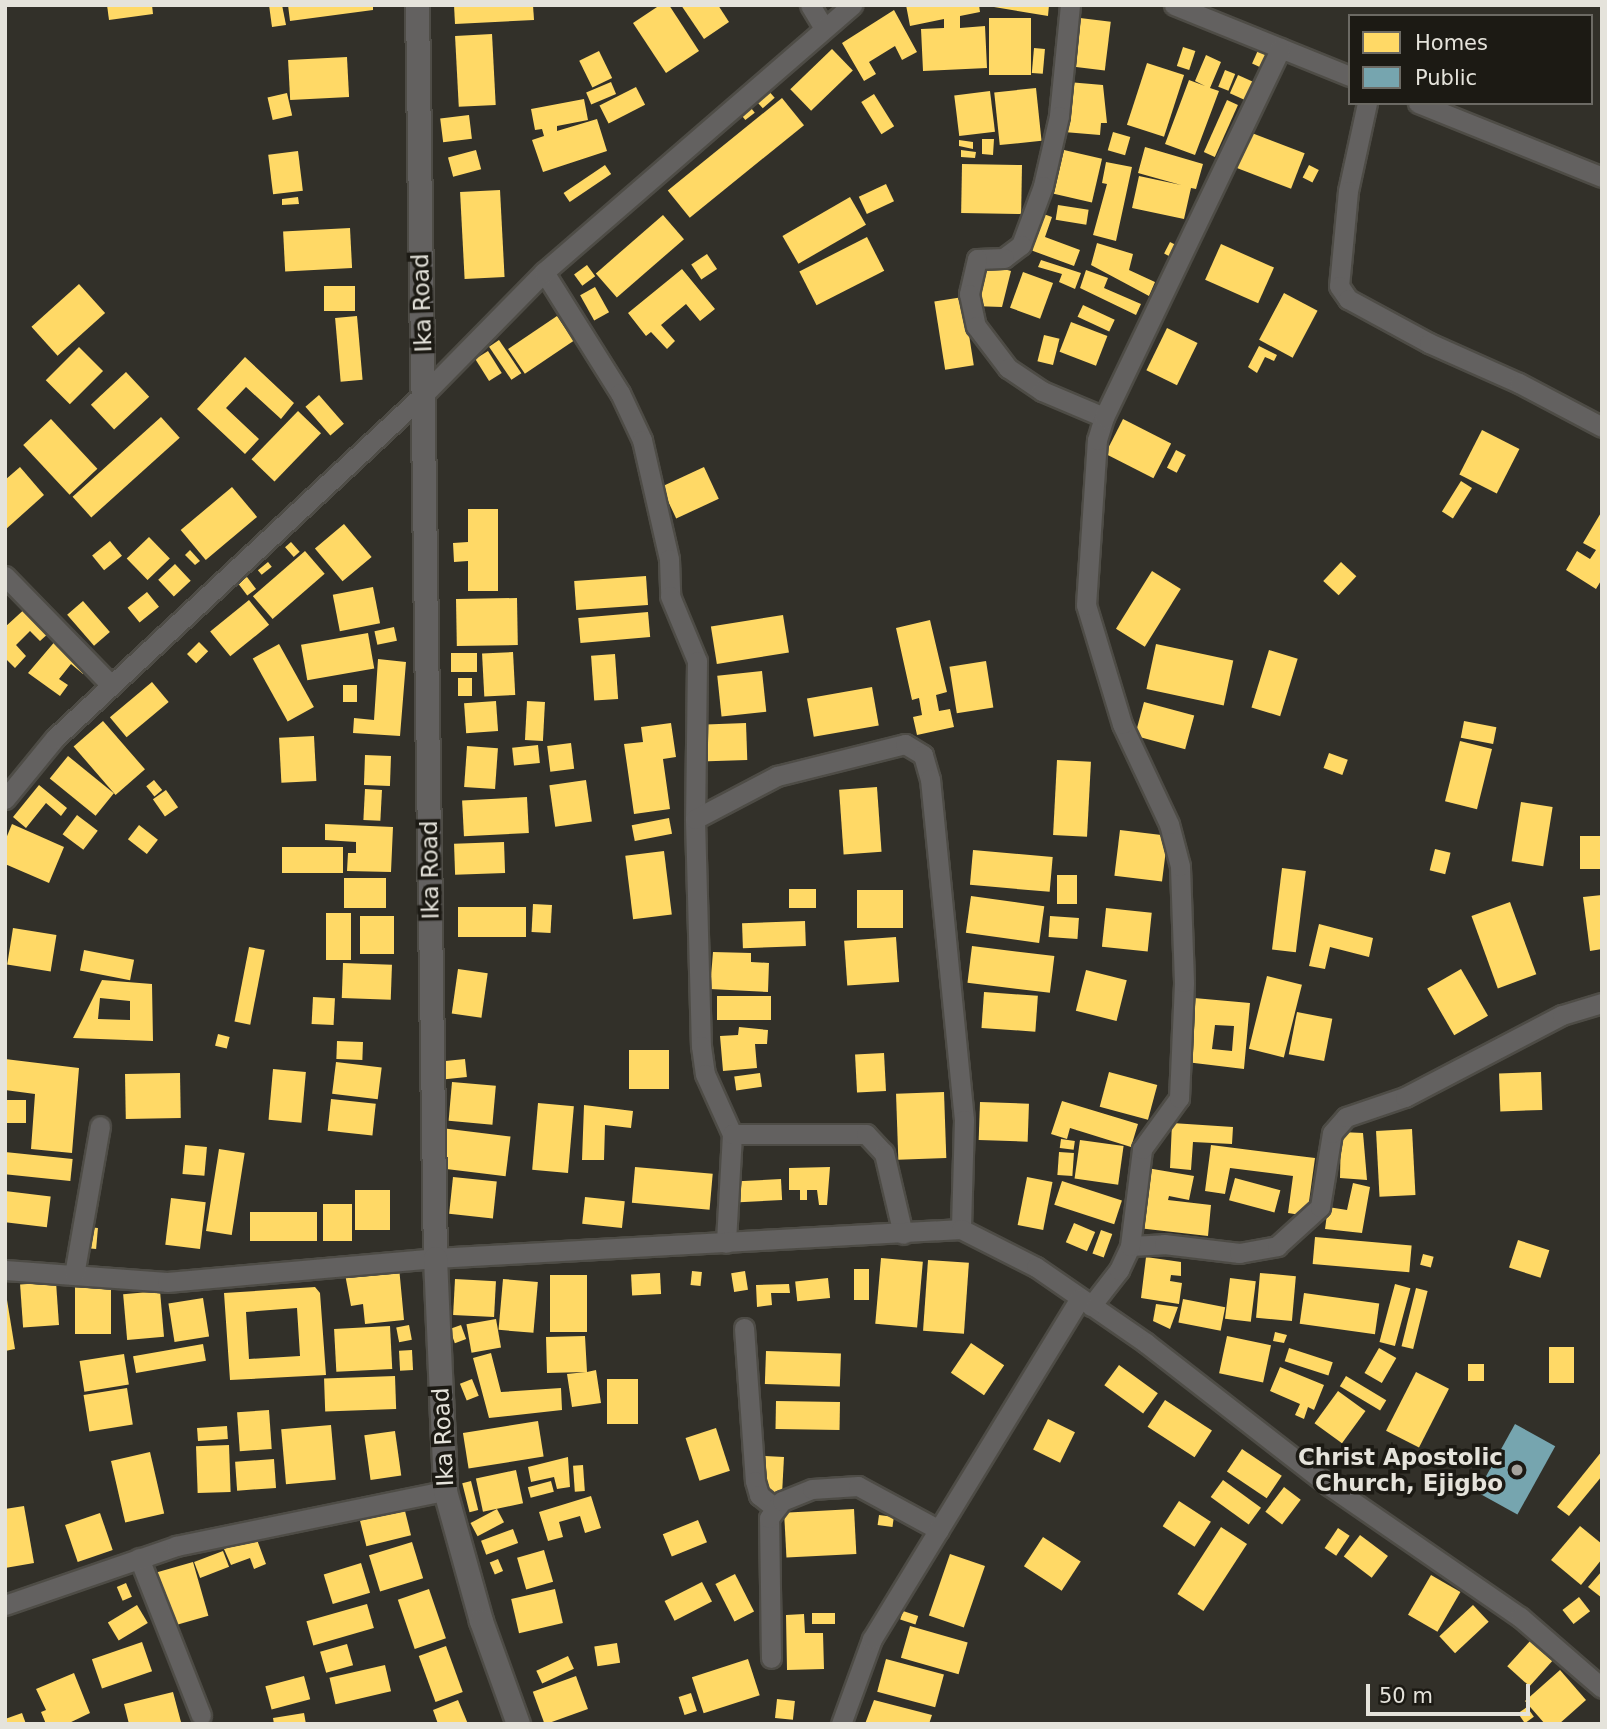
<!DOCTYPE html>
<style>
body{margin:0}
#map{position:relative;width:1607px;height:1729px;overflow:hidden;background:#323029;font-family:"DejaVu Sans",sans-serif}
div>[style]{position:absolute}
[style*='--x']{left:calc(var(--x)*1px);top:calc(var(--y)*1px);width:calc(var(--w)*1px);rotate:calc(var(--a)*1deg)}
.homes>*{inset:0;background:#ffd966;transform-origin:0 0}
.public>*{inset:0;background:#76a5af;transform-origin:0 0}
.roads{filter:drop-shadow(2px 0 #4e4c46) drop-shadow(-2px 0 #4e4c46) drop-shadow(0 2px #4e4c46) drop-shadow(0 -2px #4e4c46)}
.minor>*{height:19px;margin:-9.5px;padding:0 9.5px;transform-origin:9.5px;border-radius:9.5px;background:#636160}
.tertiary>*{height:23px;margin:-11.5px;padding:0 11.5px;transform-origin:11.5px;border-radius:11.5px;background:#636160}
.dots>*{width:19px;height:19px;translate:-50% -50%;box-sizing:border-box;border:4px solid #1c1a14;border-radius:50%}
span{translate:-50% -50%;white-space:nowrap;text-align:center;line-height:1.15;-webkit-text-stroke:7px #1c1a14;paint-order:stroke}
.street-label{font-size:23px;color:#e5e3db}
.poi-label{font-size:23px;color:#e5e3db;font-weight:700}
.right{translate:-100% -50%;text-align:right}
.frame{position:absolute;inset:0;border:7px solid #e5e3db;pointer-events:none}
.legend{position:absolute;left:1348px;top:14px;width:245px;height:91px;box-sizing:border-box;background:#1c1a14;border:2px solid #6c6a64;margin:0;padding:9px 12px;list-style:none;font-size:21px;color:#e5e3db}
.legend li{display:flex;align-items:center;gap:14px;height:35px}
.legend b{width:35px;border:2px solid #6c6a64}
.scale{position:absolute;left:1366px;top:1684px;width:164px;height:32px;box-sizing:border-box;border:4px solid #e5e3db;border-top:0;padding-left:9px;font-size:21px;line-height:24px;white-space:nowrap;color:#e5e3db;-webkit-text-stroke:5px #1c1a14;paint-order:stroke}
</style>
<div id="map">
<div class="homes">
<div style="clip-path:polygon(107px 5px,152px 5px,153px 14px,109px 20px)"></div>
<div style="clip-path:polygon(269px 5px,282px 5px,286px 25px,272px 27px)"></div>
<div style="clip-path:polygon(288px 5px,373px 5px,373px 10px,290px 21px)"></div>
<div style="clip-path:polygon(454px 5px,533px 5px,534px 20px,455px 24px)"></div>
<div style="clip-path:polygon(660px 5px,669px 5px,699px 51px,666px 73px,633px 23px)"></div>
<div style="clip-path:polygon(681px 5px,718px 5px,729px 22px,704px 39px)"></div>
<div style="clip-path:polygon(906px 5px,979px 5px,980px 12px,960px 16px,960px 28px,985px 26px,987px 68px,923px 71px,921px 29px,944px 28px,944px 19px,910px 26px)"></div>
<div style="clip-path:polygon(982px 5px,1049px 5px,1048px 16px)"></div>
<div style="clip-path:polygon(894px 10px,917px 52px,902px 60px,895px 46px,869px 62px,876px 74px,864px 81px,842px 43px)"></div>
<div style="left:989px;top:18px;width:42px;height:57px"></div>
<div style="left:1080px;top:18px;width:31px;height:49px;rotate:7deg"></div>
<div style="left:492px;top:34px;width:71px;height:37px;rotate:87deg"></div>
<div style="left:1183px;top:47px;width:13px;height:20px;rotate:18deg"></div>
<div style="left:1034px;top:48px;width:11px;height:25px;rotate:5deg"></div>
<div style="left:1259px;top:48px;width:12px;height:17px;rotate:24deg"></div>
<div style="left:832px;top:49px;width:30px;height:58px;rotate:46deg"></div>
<div style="left:599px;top:51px;width:30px;height:22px;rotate:64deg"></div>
<div style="clip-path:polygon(1206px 55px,1221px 62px,1210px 88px,1219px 91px,1195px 155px,1165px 144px,1189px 80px,1205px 86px,1195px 81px)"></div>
<div style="left:347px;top:57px;width:40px;height:59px;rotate:87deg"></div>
<div style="left:1147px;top:63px;width:39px;height:65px;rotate:18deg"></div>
<div style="left:1225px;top:70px;width:11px;height:18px;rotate:22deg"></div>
<div style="left:1238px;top:75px;width:17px;height:20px;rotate:24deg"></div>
<div style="left:611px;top:82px;width:13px;height:27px;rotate:67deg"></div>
<div style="clip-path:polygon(1068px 82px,1103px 85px,1107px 123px,1101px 123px,1100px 135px,1064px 132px)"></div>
<div style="left:636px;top:87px;width:20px;height:41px;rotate:63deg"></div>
<div style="left:766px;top:88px;width:13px;height:16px;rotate:48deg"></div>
<div style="left:1036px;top:88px;width:53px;height:42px;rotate:84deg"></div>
<div style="left:990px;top:91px;width:41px;height:36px;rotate:83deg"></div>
<div style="left:287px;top:93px;width:23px;height:20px;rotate:77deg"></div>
<div style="left:874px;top:94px;width:38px;height:15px;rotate:58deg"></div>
<div style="left:782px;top:98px;width:35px;height:147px;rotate:51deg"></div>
<div style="clip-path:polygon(584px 99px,588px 120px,557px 126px,557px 131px,597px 119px,607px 151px,543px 172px,532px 140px,544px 136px,542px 129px,535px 130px,531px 109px)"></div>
<div style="left:1227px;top:100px;width:12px;height:57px;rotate:24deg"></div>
<div style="left:748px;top:104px;width:11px;height:12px;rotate:52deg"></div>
<div style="left:469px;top:115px;width:24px;height:29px;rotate:83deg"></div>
<div style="left:1244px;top:130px;width:65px;height:38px;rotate:21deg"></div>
<div style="left:1113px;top:132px;width:18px;height:19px;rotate:16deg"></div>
<div style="clip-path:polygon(982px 139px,994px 139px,993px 155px,982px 154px)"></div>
<div style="clip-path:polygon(959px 140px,973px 142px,973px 149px,959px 146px)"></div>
<div style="clip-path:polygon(1145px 147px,1203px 164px,1196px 189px,1191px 188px,1184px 219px,1132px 208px,1139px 176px,1181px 185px,1138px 173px)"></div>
<div style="left:476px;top:150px;width:20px;height:29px;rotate:75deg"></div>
<div style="clip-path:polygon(961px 150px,976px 152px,975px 158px,961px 157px)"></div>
<div style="left:1064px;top:150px;width:39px;height:45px;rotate:13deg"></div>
<div style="left:298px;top:151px;width:40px;height:30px;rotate:83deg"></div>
<div style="clip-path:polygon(1106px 162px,1132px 167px,1116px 241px,1093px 235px,1107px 184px,1102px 183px)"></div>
<div style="left:962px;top:164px;width:60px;height:49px;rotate:1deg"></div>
<div style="left:605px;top:165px;width:11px;height:50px;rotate:56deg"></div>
<div style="left:1309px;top:165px;width:11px;height:14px;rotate:27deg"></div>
<div style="left:886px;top:184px;width:19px;height:30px;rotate:65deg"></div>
<div style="left:500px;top:190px;width:87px;height:40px;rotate:87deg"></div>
<div style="clip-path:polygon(298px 197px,299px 204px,282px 205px,282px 199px)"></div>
<div style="left:850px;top:197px;width:32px;height:78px;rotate:60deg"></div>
<div style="left:1058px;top:205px;width:31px;height:15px;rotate:9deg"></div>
<div style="clip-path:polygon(1038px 212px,1052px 217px,1045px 237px,1080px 250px,1074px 266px,1025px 248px)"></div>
<div style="left:663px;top:215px;width:32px;height:89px;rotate:49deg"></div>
<div style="left:350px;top:228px;width:40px;height:67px;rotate:87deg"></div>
<div style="left:867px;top:237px;width:38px;height:76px;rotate:63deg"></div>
<div style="left:1170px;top:242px;width:11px;height:13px;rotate:27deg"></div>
<div style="clip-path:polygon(1097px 243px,1133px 254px,1129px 270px,1155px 282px,1149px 296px,1091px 265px)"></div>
<div style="left:1221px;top:244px;width:58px;height:39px;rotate:24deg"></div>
<div style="left:707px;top:254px;width:18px;height:19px;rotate:56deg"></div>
<div style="clip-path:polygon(1041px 260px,1081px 273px,1075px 289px,1059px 282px,1062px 274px,1038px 267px)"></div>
<div style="clip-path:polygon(982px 263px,1011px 271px,1002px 307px,973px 306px)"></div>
<div style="left:587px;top:265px;width:14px;height:16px;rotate:54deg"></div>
<div style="clip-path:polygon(682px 269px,715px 309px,700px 321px,686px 304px,661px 325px,675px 341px,667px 349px,651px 332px,646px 336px,628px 313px)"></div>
<div style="clip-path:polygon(1086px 270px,1108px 278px,1104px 288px,1141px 304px,1136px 315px,1080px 288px)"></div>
<div style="left:1023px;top:272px;width:32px;height:38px;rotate:20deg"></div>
<div style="left:79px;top:284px;width:39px;height:64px;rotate:48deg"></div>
<div style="left:355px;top:286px;width:25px;height:31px;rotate:90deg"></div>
<div style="left:595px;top:287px;width:29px;height:17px;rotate:61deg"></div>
<div style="left:1284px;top:293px;width:38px;height:53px;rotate:28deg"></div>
<div style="left:963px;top:297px;width:69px;height:29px;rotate:81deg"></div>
<div style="left:1083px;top:305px;width:35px;height:13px;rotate:25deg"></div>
<div style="left:357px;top:316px;width:64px;height:22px;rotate:85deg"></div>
<div style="left:557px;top:316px;width:30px;height:59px;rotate:56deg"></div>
<div style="left:1071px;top:322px;width:39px;height:32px;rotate:21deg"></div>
<div style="left:1167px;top:328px;width:34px;height:47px;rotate:26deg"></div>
<div style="left:1044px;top:335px;width:16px;height:27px;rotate:14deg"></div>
<div style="left:499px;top:340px;width:40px;height:12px;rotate:56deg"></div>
<div style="clip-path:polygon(1259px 346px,1277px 355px,1274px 361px,1265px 357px,1257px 373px,1248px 367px)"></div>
<div style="left:79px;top:347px;width:34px;height:47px;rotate:45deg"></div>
<div style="left:488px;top:351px;width:26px;height:15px;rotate:58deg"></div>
<div style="clip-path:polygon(245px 357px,294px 403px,281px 419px,246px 387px,226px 408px,259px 439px,245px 454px,197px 409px)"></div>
<div style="left:126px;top:372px;width:34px;height:48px;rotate:47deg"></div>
<div style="left:319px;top:395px;width:38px;height:18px;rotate:49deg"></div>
<div style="left:298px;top:411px;width:32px;height:67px;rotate:44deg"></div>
<div style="left:161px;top:417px;width:28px;height:119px;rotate:48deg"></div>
<div style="left:51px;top:419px;width:68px;height:38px;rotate:47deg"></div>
<div style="left:1123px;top:419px;width:54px;height:39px;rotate:27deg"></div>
<div style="left:1482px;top:430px;width:42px;height:50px;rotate:27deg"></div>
<div style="left:1176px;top:450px;width:11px;height:20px;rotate:27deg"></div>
<div style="clip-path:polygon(20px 467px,44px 495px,5px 530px,5px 480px)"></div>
<div style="left:704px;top:467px;width:35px;height:47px;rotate:65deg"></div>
<div style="left:1461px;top:481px;width:13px;height:36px;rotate:32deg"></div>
<div style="left:232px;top:487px;width:39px;height:67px;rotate:50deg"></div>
<div style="clip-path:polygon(468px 509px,498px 509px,498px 591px,468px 591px,468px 561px,454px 562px,453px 543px,468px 542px)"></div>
<div style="clip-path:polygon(1602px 511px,1602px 579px,1596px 589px,1566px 570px,1577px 551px,1590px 559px,1596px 550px,1583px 543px)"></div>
<div style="left:344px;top:524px;width:43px;height:38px;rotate:50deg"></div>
<div style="left:149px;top:537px;width:30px;height:31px;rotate:46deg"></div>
<div style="left:110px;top:541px;width:19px;height:23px;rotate:51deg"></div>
<div style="left:291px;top:542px;width:13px;height:8px;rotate:48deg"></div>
<div style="clip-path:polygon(190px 550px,200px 561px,195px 565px,185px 555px)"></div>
<div style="left:305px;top:551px;width:30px;height:69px;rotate:49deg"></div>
<div style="left:268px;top:562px;width:6px;height:13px;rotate:51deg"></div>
<div style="left:1341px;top:562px;width:21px;height:26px;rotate:43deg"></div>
<div style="left:175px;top:564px;width:23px;height:23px;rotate:47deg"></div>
<div style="left:1152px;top:571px;width:34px;height:68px;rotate:32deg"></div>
<div style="left:646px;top:576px;width:29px;height:72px;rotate:86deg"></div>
<div style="left:247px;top:577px;width:15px;height:11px;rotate:53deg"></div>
<div style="left:373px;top:587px;width:37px;height:41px;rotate:79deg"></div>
<div style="left:147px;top:592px;width:19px;height:25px;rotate:51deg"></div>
<div style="left:517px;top:598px;width:47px;height:61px;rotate:89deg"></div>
<div style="left:249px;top:600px;width:32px;height:50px;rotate:51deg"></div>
<div style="left:83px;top:601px;width:41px;height:21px;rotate:49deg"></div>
<div style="clip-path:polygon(28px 606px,51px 631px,40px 641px,30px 631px,16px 645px,26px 656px,15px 668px,5px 658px,5px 627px)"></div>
<div style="left:648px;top:612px;width:25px;height:70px;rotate:85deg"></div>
<div style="left:783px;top:615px;width:38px;height:73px;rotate:81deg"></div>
<div style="clip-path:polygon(930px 620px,947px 692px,936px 695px,939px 711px,950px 709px,954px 727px,917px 735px,913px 717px,922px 715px,919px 698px,912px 700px,896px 628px)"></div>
<div style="left:394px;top:627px;width:14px;height:20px;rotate:78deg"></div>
<div style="left:368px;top:633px;width:36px;height:68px;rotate:80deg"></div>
<div style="clip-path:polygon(57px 639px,89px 667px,83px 674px,71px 664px,59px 679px,68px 685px,60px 696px,28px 673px)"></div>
<div style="left:199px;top:642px;width:13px;height:17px;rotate:45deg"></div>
<div style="left:279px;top:644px;width:72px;height:30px;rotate:61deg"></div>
<div style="left:1156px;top:644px;width:79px;height:46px;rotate:12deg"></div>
<div style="left:1269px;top:650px;width:30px;height:60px;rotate:17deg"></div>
<div style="left:513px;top:652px;width:43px;height:31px;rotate:87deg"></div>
<div style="left:451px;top:653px;width:26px;height:19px"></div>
<div style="left:615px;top:654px;width:45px;height:24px;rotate:86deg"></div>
<div style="clip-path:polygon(378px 659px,406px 662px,400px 736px,353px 733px,354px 718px,374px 720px)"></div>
<div style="left:986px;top:661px;width:47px;height:37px;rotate:81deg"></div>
<div style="left:762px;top:671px;width:41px;height:45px;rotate:84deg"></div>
<div style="left:458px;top:678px;width:14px;height:18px"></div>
<div style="left:152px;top:682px;width:26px;height:55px;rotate:50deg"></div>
<div style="left:343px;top:685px;width:14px;height:17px"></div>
<div style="left:872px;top:687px;width:39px;height:66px;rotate:80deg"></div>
<div style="left:496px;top:701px;width:30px;height:32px;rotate:86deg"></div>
<div style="left:527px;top:701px;width:18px;height:39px;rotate:3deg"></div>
<div style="left:1144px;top:702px;width:52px;height:35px;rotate:15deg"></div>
<div style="left:103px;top:721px;width:64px;height:39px;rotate:49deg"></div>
<div style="left:1464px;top:721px;width:33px;height:17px;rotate:11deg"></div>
<div style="clip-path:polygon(671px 723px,676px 757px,663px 759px,670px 809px,634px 814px,624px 744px,643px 742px,641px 727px)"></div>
<div style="left:746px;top:723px;width:37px;height:47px;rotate:88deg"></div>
<div style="left:314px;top:736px;width:45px;height:35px;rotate:87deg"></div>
<div style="left:1460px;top:741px;width:33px;height:62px;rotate:14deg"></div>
<div style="left:571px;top:743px;width:26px;height:24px;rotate:83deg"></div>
<div style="left:538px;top:745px;width:18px;height:26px;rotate:84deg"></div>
<div style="left:467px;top:746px;width:31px;height:41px;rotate:4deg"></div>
<div style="left:1329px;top:753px;width:20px;height:16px;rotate:20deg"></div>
<div style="left:365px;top:755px;width:26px;height:30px;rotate:2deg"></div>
<div style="left:68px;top:756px;width:59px;height:29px;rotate:39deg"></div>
<div style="left:1057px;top:760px;width:34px;height:75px;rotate:3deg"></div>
<div style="left:154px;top:780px;width:13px;height:10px;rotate:51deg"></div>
<div style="left:586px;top:780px;width:42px;height:37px;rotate:82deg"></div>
<div style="clip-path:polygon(39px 785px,67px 808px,61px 816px,46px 803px,26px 828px,13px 817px)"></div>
<div style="left:877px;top:787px;width:65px;height:38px;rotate:86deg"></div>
<div style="left:365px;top:789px;width:17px;height:31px;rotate:3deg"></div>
<div style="left:166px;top:790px;width:21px;height:16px;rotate:55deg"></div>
<div style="left:527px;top:797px;width:36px;height:65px;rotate:87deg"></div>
<div style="left:1521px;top:802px;width:32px;height:60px;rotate:9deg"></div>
<div style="left:77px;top:815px;width:26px;height:24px;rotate:37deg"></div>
<div style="left:669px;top:818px;width:16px;height:38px;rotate:79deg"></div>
<div style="clip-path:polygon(12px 824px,64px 847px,49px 883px,5px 864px,5px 841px)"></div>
<div style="clip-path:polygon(325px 824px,393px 827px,391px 872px,347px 871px,348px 853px,356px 853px,356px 842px,325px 840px)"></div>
<div style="left:139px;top:825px;width:24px;height:18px;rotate:38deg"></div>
<div style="left:1120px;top:830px;width:48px;height:46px;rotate:7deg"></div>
<div style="left:1602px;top:836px;width:33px;height:22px;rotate:90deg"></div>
<div style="left:504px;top:842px;width:31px;height:50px;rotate:88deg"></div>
<div style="left:282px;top:847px;width:61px;height:26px"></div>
<div style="left:1435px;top:849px;width:16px;height:22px;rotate:14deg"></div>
<div style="left:973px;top:850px;width:80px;height:35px;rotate:5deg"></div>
<div style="left:664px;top:851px;width:64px;height:39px;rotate:83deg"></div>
<div style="left:1282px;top:868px;width:24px;height:82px;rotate:7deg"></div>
<div style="left:1057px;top:875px;width:20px;height:29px"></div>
<div style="left:344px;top:878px;width:42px;height:30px"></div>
<div style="left:789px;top:889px;width:27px;height:19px"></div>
<div style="left:857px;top:890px;width:46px;height:38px"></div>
<div style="clip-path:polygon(1602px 895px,1602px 949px,1590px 951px,1583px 897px)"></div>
<div style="left:971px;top:896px;width:74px;height:37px;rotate:8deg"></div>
<div style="left:1510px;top:902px;width:77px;height:41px;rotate:70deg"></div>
<div style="left:533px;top:904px;width:19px;height:28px;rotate:3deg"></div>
<div style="left:526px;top:907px;width:30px;height:68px;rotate:90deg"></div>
<div style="left:1106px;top:908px;width:46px;height:39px;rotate:6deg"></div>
<div style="left:326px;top:913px;width:25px;height:47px"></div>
<div style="left:360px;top:916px;width:34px;height:38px"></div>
<div style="left:1050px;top:916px;width:29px;height:21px;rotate:4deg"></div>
<div style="left:805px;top:921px;width:25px;height:63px;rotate:88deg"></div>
<div style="clip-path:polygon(1319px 924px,1373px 938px,1369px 957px,1330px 947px,1325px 969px,1309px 966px)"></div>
<div style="left:13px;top:928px;width:44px;height:37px;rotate:9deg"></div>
<div style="left:896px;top:937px;width:45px;height:52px;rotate:86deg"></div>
<div style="left:972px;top:946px;width:83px;height:37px;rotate:7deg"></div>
<div style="left:249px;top:947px;width:16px;height:76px;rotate:11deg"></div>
<div style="left:84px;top:950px;width:51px;height:21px;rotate:11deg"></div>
<div style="clip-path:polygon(713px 952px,751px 953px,751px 962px,769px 963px,768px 992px,710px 989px)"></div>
<div style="left:343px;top:963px;width:49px;height:35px;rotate:2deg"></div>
<div style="left:458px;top:969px;width:30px;height:45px;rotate:8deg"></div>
<div style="left:1461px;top:969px;width:54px;height:39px;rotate:60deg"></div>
<div style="left:1086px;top:970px;width:42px;height:42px;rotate:14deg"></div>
<div style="left:1267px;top:976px;width:36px;height:75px;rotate:14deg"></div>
<div style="clip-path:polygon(evenodd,102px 980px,152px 984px,153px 1041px,73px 1038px,102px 980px,100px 998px,130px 1001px,130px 1020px,98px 1019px,100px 998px)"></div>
<div style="left:984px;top:992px;width:54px;height:36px;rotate:4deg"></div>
<div style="left:771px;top:996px;width:24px;height:54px;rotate:90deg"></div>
<div style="left:313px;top:997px;width:22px;height:27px;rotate:3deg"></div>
<div style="clip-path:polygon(evenodd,1194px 998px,1250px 1003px,1244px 1069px,1186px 1062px,1194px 998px,1215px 1025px,1234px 1026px,1232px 1051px,1212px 1049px,1215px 1025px)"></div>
<div style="left:1297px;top:1012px;width:36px;height:43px;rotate:11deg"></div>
<div style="clip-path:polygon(739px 1027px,768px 1030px,767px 1044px,755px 1044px,757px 1068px,723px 1071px,720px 1036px,738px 1035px)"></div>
<div style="left:218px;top:1034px;width:12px;height:12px;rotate:14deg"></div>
<div style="left:337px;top:1041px;width:26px;height:18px;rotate:2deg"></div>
<div style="left:629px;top:1050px;width:40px;height:39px"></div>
<div style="left:884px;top:1053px;width:38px;height:29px;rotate:87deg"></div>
<div style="clip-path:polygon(5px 1059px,79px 1068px,72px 1153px,31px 1149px,35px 1094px,5px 1090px)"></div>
<div style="left:465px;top:1059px;width:18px;height:22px;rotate:84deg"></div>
<div style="left:336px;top:1062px;width:46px;height:32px;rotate:7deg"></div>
<div style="left:273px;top:1069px;width:33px;height:51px;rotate:5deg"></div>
<div style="left:1109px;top:1072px;width:50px;height:36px;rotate:15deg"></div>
<div style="left:1541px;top:1072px;width:38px;height:42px;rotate:88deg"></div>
<div style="left:180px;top:1073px;width:45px;height:55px;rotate:89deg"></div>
<div style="left:760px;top:1073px;width:14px;height:26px;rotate:82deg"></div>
<div style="left:452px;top:1082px;width:44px;height:39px;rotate:5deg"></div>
<div style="left:944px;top:1092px;width:66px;height:48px;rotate:88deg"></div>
<div style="left:331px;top:1099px;width:45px;height:32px;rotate:6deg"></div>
<div style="left:26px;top:1100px;width:23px;height:21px;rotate:90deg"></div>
<div style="clip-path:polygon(1062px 1101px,1138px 1124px,1131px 1147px,1070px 1128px,1067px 1139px,1051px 1134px)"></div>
<div style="left:980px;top:1102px;width:49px;height:38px;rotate:2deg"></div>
<div style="left:538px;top:1103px;width:36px;height:67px;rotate:5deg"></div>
<div style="clip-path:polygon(584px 1105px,633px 1111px,631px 1128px,605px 1125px,604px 1160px,582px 1160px)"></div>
<div style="clip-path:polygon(1172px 1123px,1233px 1127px,1232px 1144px,1193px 1142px,1191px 1170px,1170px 1168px)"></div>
<div style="left:441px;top:1128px;width:70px;height:40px;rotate:7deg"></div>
<div style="left:1412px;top:1129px;width:66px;height:36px;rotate:87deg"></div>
<div style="clip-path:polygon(1341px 1132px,1363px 1133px,1367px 1180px,1340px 1178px)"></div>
<div style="left:1061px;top:1139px;width:14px;height:9px;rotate:8deg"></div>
<div style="left:1080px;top:1140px;width:44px;height:39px;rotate:8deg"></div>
<div style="left:185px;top:1145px;width:22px;height:29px;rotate:5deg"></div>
<div style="clip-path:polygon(1211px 1145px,1315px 1158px,1307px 1216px,1288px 1213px,1293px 1176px,1230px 1168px,1225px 1194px,1205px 1191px)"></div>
<div style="left:219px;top:1149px;width:26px;height:83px;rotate:9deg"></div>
<div style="left:5px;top:1152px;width:68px;height:22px;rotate:6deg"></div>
<div style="left:1059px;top:1152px;width:15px;height:23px;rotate:4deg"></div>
<div style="left:635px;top:1167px;width:78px;height:36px;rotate:5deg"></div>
<div style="clip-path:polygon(830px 1167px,827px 1205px,819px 1205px,817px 1190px,807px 1190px,807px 1200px,800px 1200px,800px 1190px,789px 1190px,789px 1168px)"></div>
<div style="clip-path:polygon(1147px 1168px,1194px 1176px,1189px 1200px,1169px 1196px,1168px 1200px,1211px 1205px,1208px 1236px,1138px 1228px)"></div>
<div style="left:453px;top:1177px;width:44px;height:37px;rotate:6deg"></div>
<div style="left:1027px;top:1177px;width:26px;height:49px;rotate:11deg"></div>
<div style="left:1235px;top:1178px;width:47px;height:23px;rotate:15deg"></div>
<div style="left:781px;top:1179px;width:21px;height:48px;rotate:87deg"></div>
<div style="left:1062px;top:1181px;width:63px;height:25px;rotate:18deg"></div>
<div style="clip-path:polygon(1353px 1183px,1370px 1187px,1362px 1233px,1325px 1229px,1328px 1207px,1347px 1210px)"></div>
<div style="left:355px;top:1190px;width:35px;height:40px"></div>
<div style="left:5px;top:1191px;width:46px;height:31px;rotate:7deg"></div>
<div style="left:585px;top:1197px;width:40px;height:27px;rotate:6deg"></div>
<div style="left:171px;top:1198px;width:35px;height:47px;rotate:7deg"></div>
<div style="left:323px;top:1204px;width:29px;height:37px"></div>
<div style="left:250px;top:1212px;width:67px;height:29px"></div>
<div style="left:1074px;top:1223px;width:23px;height:21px;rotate:23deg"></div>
<div style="left:87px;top:1227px;width:11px;height:21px;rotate:5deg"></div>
<div style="left:1101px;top:1230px;width:12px;height:25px;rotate:20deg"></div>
<div style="left:1315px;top:1237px;width:97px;height:27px;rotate:5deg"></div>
<div style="left:1518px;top:1240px;width:33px;height:29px;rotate:18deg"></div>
<div style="left:1423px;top:1254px;width:11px;height:11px;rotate:15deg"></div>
<div style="clip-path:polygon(1146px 1257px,1181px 1262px,1181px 1276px,1171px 1275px,1170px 1281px,1182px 1283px,1179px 1304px,1141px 1298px)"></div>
<div style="left:881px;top:1258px;width:42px;height:66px;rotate:5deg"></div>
<div style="left:928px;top:1260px;width:41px;height:71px;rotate:4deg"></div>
<div style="clip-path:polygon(399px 1267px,404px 1320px,365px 1324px,363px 1304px,351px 1306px,345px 1274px)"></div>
<div style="left:854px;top:1269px;width:15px;height:31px"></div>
<div style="left:692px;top:1271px;width:10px;height:14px;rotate:6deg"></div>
<div style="left:745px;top:1271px;width:19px;height:14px;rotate:81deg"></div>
<div style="left:660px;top:1273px;width:21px;height:29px;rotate:87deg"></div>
<div style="left:1260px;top:1273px;width:36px;height:45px;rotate:5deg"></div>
<div style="left:587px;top:1275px;width:57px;height:37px;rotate:90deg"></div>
<div style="left:828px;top:1278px;width:20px;height:33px;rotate:84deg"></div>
<div style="left:1230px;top:1278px;width:26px;height:41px;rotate:7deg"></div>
<div style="left:455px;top:1279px;width:41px;height:36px;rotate:3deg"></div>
<div style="left:503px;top:1279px;width:35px;height:51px;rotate:5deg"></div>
<div style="left:56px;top:1282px;width:43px;height:36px;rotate:86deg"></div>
<div style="clip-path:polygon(789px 1284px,790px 1293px,771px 1293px,772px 1305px,757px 1307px,756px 1285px)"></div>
<div style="left:1395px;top:1284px;width:16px;height:60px;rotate:15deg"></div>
<div style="left:75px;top:1286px;width:36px;height:48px"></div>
<div style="clip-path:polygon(evenodd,315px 1287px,320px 1293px,326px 1375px,230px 1380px,224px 1293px,315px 1287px,297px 1308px,300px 1356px,249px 1359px,246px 1312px,297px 1308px)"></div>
<div style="left:1416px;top:1288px;width:12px;height:60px;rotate:14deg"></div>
<div style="left:160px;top:1291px;width:46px;height:37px;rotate:85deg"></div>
<div style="left:1304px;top:1293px;width:76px;height:31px;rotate:8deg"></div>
<div style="left:203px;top:1298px;width:39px;height:35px;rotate:81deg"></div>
<div style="left:1183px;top:1299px;width:43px;height:24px;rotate:11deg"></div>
<div style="clip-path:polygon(7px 1300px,15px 1349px,5px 1351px,5px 1301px)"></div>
<div style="clip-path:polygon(1156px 1304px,1178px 1307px,1170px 1329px,1153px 1321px)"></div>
<div style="left:496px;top:1319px;width:29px;height:30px;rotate:80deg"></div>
<div style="left:409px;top:1325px;width:15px;height:13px;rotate:79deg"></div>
<div style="left:461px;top:1325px;width:15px;height:12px;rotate:70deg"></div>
<div style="left:390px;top:1326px;width:43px;height:56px;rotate:87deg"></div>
<div style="clip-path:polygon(1275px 1332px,1287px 1335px,1284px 1343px,1273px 1341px)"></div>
<div style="clip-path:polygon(585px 1336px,587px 1372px,596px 1370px,601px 1403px,572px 1407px,567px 1374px,586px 1372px,547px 1373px,546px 1337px)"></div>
<div style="left:1227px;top:1336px;width:45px;height:38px;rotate:12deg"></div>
<div style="left:971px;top:1343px;width:40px;height:36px;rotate:34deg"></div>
<div style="left:203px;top:1344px;width:17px;height:71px;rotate:80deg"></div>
<div style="left:1549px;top:1347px;width:25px;height:36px"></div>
<div style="left:1289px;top:1348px;width:46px;height:14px;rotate:18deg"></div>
<div style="left:1379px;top:1348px;width:20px;height:29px;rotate:30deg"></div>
<div style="left:412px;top:1350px;width:20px;height:13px;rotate:87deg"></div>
<div style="left:766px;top:1351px;width:75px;height:33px;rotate:2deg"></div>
<div style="clip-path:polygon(491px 1353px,501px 1392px,561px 1388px,562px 1410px,489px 1418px,473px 1358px)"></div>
<div style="left:124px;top:1354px;width:31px;height:45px;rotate:81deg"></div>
<div style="left:1468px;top:1364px;width:16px;height:17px"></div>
<div style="left:1119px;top:1365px;width:48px;height:25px;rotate:36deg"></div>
<div style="clip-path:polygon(1280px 1367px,1324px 1385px,1314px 1410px,1308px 1407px,1304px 1419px,1295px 1415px,1300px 1404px,1270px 1391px)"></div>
<div style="left:1416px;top:1372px;width:37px;height:66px;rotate:27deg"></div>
<div style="left:395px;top:1376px;width:33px;height:71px;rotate:88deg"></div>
<div style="left:1346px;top:1376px;width:47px;height:12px;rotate:31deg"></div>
<div style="left:472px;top:1379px;width:18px;height:13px;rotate:68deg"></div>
<div style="left:607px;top:1379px;width:31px;height:45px"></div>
<div style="left:127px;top:1388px;width:37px;height:44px;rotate:81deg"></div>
<div style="left:1338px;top:1391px;width:34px;height:40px;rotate:36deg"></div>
<div style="left:1165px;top:1400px;width:56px;height:32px;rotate:33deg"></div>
<div style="left:776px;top:1401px;width:64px;height:28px;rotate:1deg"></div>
<div style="left:269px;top:1410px;width:39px;height:32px;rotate:86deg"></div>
<div style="left:1048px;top:1419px;width:30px;height:34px;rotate:26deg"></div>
<div style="left:538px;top:1421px;width:36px;height:76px;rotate:81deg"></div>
<div style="left:331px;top:1425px;width:55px;height:50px;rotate:85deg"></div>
<div style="left:227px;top:1426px;width:13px;height:30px;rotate:86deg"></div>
<div style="left:716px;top:1428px;width:45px;height:32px;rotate:72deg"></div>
<div style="left:395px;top:1431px;width:45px;height:31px;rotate:82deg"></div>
<div style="left:229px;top:1445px;width:47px;height:33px;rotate:88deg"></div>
<div style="left:1242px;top:1449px;width:48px;height:27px;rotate:34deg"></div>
<div style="clip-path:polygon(1602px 1451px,1602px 1476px,1569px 1516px,1557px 1507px)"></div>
<div style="left:150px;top:1452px;width:63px;height:40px;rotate:77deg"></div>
<div style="left:765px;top:1456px;width:19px;height:37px;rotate:3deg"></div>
<div style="clip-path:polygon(568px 1457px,570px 1487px,557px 1489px,554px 1477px,531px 1482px,528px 1467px)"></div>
<div style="left:274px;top:1459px;width:29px;height:39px;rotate:86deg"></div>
<div style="left:583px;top:1465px;width:26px;height:10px;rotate:86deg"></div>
<div style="left:516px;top:1470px;width:34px;height:41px;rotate:78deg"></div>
<div style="left:1223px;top:1480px;width:47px;height:21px;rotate:36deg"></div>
<div style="left:471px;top:1481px;width:30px;height:9px;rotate:76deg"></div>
<div style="left:551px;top:1481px;width:11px;height:24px;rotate:75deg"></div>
<div style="left:1284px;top:1487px;width:21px;height:31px;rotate:37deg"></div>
<div style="clip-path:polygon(591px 1496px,601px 1528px,585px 1533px,580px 1516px,559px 1522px,563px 1537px,548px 1541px,539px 1512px)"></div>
<div style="left:1179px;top:1501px;width:38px;height:30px;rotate:33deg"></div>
<div style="clip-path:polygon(24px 1506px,34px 1563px,5px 1568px,5px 1509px)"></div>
<div style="left:404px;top:1507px;width:29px;height:46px;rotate:76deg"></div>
<div style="left:497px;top:1509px;width:15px;height:30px;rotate:62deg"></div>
<div style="left:854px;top:1509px;width:45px;height:70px;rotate:87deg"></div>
<div style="left:100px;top:1513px;width:39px;height:37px;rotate:71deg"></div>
<div style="left:879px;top:1515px;width:15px;height:10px;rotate:8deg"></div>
<div style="left:698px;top:1520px;width:24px;height:38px;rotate:68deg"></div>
<div style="clip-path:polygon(1580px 1526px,1602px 1544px,1602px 1559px,1581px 1585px,1551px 1560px)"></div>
<div style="left:1221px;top:1527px;width:31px;height:80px;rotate:33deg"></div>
<div style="left:1338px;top:1528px;width:14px;height:24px;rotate:34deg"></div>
<div style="left:513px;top:1529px;width:15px;height:34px;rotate:70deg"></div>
<div style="left:1360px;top:1535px;width:35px;height:27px;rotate:37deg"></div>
<div style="clip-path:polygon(256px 1537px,266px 1564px,254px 1569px,250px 1558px,231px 1565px,224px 1549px)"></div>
<div style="left:1043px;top:1537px;width:45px;height:35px;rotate:33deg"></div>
<div style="left:412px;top:1542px;width:38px;height:45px;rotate:73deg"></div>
<div style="left:544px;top:1550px;width:33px;height:28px;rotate:74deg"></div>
<div style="left:223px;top:1551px;width:17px;height:31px;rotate:69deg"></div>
<div style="left:950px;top:1554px;width:37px;height:65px;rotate:19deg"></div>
<div style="left:498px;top:1559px;width:13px;height:9px;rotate:67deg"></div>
<div style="left:193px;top:1562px;width:56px;height:40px;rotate:74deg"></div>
<div style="left:361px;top:1563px;width:31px;height:39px;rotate:73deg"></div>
<div style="clip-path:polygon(1602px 1571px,1602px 1598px,1588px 1587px)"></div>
<div style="left:735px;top:1574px;width:42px;height:22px;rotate:63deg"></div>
<div style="left:1431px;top:1575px;width:34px;height:46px;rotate:30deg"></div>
<div style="left:702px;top:1582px;width:22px;height:42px;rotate:63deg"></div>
<div style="left:126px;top:1583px;width:15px;height:10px;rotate:67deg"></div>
<div style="left:429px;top:1589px;width:52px;height:33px;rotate:71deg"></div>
<div style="left:555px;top:1589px;width:35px;height:45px;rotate:77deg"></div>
<div style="left:1579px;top:1597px;width:18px;height:21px;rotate:52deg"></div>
<div style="left:367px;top:1604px;width:25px;height:63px;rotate:74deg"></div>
<div style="left:137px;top:1605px;width:21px;height:34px;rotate:59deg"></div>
<div style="left:1473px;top:1605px;width:23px;height:46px;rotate:47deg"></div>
<div style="left:903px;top:1611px;width:16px;height:9px;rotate:18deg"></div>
<div style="left:812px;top:1613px;width:23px;height:11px"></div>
<div style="clip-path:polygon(804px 1614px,805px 1633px,823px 1633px,824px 1669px,787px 1670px,786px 1615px)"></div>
<div style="left:910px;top:1626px;width:60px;height:33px;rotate:16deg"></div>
<div style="left:1530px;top:1641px;width:30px;height:34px;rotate:42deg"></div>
<div style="left:142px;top:1642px;width:31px;height:53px;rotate:71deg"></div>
<div style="left:617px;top:1643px;width:20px;height:23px;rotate:81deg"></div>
<div style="left:347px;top:1644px;width:22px;height:28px;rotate:74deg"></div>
<div style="left:446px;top:1646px;width:49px;height:29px;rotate:70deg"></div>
<div style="left:568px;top:1656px;width:14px;height:35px;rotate:65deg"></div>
<div style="left:748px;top:1659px;width:38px;height:59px;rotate:72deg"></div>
<div style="left:886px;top:1659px;width:60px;height:34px;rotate:15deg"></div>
<div style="left:385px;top:1665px;width:27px;height:57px;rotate:77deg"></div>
<div style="clip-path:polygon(1560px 1670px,1586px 1700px,1559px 1724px,1545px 1724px,1525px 1701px)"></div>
<div style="clip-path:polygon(74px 1673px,90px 1713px,67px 1724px,46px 1724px,41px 1712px,46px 1710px,36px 1689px)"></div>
<div style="left:304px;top:1676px;width:24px;height:40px;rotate:75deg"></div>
<div style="left:576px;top:1676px;width:35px;height:46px;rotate:70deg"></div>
<div style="clip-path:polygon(173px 1692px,181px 1722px,129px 1724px,124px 1704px)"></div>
<div style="left:691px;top:1693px;width:19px;height:13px;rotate:72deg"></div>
<div style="left:777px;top:1699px;width:18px;height:19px;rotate:6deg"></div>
<div style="clip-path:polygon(458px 1700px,468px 1724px,438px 1724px,433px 1710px)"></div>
<div style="clip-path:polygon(874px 1700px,932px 1715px,929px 1724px,865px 1724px)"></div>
<div style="left:1527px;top:1707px;width:12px;height:11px;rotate:55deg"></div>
<div style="clip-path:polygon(22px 1713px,26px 1724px,5px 1724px,5px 1719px)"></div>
<div style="clip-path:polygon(304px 1713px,306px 1724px,274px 1724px,273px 1718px)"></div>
</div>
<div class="public">
<div style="left:1515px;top:1424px;width:46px;height:78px;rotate:29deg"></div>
</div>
<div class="roads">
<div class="minor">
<div style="--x:810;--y:5;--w:26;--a:59"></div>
<div style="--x:1070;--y:5;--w:112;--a:95.7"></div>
<div style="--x:1059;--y:116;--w:72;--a:102.9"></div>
<div style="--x:1043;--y:186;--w:63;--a:110.4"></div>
<div style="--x:1021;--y:245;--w:21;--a:143"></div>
<div style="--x:1004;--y:258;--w:27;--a:178"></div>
<div style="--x:977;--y:259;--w:36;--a:103"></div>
<div style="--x:969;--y:294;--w:33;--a:78"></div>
<div style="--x:976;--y:326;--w:53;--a:52.7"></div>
<div style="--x:1008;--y:368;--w:41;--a:34.1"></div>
<div style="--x:1042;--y:391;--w:67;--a:22.8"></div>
<div style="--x:1174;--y:5;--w:190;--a:22"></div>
<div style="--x:1367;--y:103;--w:90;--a:102.2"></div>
<div style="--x:1348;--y:191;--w:95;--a:95.4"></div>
<div style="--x:1339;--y:286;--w:16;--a:55"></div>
<div style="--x:1348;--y:299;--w:92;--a:28.5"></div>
<div style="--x:1429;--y:343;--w:98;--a:24"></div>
<div style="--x:1519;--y:383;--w:94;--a:27.9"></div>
<div style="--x:1418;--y:103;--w:198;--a:21.9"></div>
<div style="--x:544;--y:272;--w:143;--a:57.9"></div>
<div style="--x:620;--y:393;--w:52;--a:64.9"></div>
<div style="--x:642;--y:440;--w:122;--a:77.2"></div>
<div style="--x:669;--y:559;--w:37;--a:88"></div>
<div style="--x:670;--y:596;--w:70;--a:67.4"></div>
<div style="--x:697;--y:661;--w:158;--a:90.7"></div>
<div style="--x:695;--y:819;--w:227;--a:88.5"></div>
<div style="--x:701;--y:1046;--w:28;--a:82"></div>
<div style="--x:705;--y:1074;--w:66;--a:65.8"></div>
<div style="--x:732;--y:1134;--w:109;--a:93.2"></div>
<div style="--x:5;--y:576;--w:152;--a:45.8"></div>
<div style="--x:5;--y:799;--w:79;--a:-50.7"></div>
<div style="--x:55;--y:738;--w:506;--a:-43"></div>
<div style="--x:425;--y:393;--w:170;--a:-45.5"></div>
<div style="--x:544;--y:272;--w:408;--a:-40.9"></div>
<div style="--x:695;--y:819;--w:93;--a:-27.7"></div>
<div style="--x:777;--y:776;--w:132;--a:-14"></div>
<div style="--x:905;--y:744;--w:21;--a:31"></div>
<div style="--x:923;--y:755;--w:25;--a:74"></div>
<div style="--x:930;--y:779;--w:343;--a:84.3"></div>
<div style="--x:964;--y:1120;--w:109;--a:91.6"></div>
<div style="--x:732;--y:1134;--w:134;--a:0"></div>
<div style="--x:866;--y:1134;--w:26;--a:47"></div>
<div style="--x:884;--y:1153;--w:83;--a:76.8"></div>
<div style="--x:1130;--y:1246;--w:34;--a:-3"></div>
<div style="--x:1164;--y:1244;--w:76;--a:6.8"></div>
<div style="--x:1239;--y:1253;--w:39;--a:-10"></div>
<div style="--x:1277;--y:1246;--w:58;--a:-42.2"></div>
<div style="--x:1320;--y:1207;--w:75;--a:-80.8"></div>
<div style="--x:1332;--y:1133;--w:21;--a:-49"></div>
<div style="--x:1346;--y:1117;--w:62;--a:-18.7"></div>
<div style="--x:1405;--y:1097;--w:177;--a:-27.6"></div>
<div style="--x:1562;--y:1015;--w:42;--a:-16.7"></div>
<div style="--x:5;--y:1270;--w:162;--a:4.2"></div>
<div style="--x:167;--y:1282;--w:269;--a:-5.1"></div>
<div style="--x:435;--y:1258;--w:527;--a:-3.16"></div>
<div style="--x:961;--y:1229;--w:84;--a:26.9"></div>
<div style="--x:1036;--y:1267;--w:134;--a:34.6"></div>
<div style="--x:1146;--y:1343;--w:233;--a:37.9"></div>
<div style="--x:1330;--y:1486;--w:231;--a:34.6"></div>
<div style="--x:1520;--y:1617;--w:108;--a:40.9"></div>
<div style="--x:74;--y:1275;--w:151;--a:-80.1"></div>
<div style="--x:1091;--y:1306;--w:46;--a:-52.1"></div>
<div style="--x:1119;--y:1270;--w:26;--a:-65"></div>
<div style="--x:1130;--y:1246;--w:98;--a:-82.9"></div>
<div style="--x:1142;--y:1149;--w:63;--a:-54"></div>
<div style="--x:1179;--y:1098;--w:116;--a:-87.5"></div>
<div style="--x:1184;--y:982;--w:116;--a:-92"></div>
<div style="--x:1180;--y:866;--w:43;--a:-104.7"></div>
<div style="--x:1169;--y:824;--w:110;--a:-115.2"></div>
<div style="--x:1122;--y:724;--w:124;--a:-106.8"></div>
<div style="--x:1086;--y:605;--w:165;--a:-86.2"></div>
<div style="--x:1097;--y:440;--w:24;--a:-73"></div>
<div style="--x:1104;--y:417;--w:409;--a:-64.4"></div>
<div style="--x:744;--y:1328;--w:153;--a:85.9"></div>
<div style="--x:755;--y:1481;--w:15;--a:74"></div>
<div style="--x:759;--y:1495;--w:21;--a:39"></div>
<div style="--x:139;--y:1558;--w:169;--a:68.5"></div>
<div style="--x:5;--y:1605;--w:181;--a:-19"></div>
<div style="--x:176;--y:1546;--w:275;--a:-11.6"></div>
<div style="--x:771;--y:1658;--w:140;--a:-90.8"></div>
<div style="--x:769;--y:1518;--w:21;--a:-53"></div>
<div style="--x:782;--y:1501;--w:32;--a:-22"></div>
<div style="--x:812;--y:1489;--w:46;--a:-3.7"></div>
<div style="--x:858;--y:1486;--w:92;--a:28.5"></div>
<div style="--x:841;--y:1724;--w:90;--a:-70"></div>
<div style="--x:872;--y:1639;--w:399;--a:-58.6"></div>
</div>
<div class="tertiary">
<div style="--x:417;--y:5;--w:1253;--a:89.18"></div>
<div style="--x:435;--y:1258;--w:233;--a:87.5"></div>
<div style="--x:445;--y:1491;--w:135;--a:74.5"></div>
<div style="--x:481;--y:1621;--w:109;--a:70.2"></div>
</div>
</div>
<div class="dots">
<div style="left:1517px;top:1470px;background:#a6a49d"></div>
</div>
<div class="street-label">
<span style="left:422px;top:303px;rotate:-92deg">Ika Road</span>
<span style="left:430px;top:870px;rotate:-91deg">Ika Road</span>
<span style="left:443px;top:1437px;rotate:-93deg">Ika Road</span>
</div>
<div class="poi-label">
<span class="right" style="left:1503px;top:1470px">Christ Apostolic<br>Church, Ejigbo</span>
</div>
<div class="frame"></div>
<ul class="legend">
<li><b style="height:19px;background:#ffd966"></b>Homes</li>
<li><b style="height:19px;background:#76a5af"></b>Public</li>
</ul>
<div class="scale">50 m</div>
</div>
